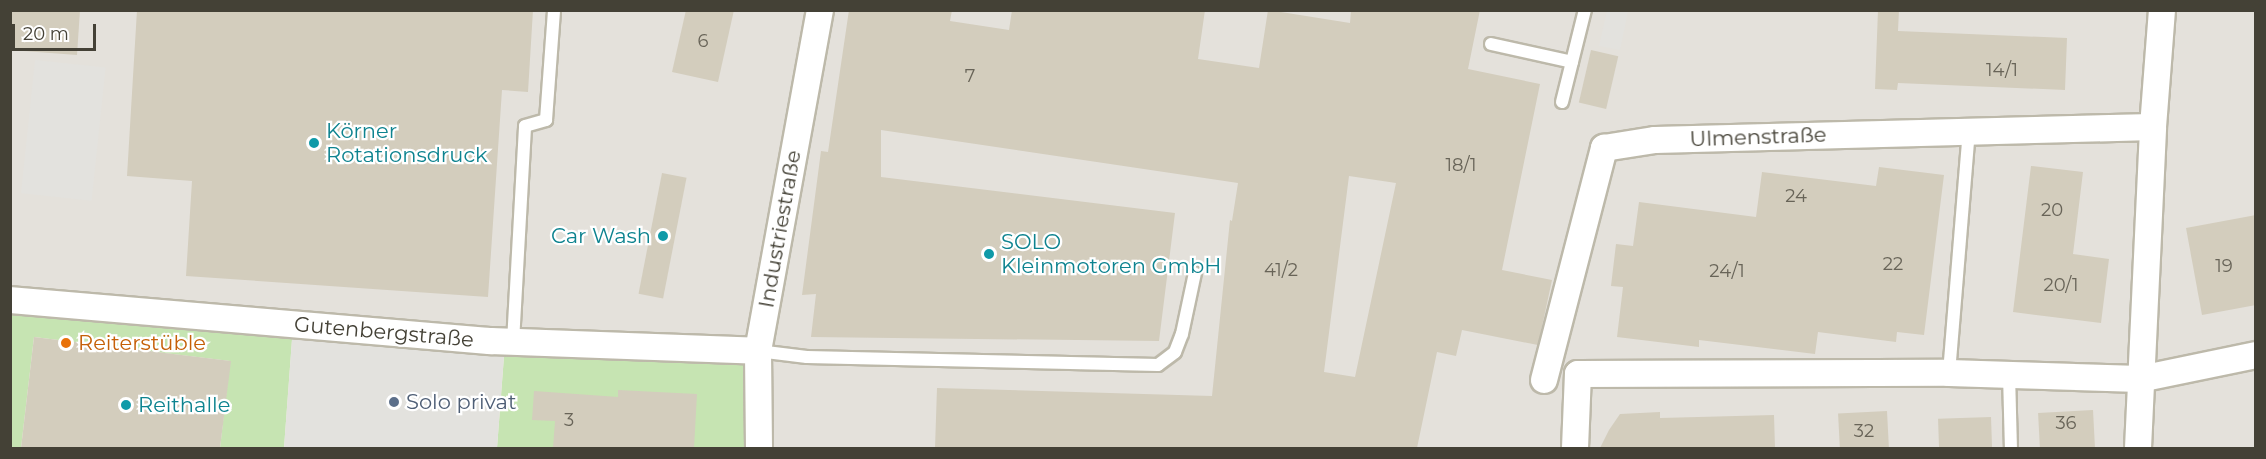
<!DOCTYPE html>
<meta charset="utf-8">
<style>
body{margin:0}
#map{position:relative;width:2266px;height:459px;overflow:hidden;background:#f2f0e7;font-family:Montserrat,sans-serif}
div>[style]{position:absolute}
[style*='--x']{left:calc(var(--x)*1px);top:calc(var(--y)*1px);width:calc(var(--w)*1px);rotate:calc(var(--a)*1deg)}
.industrial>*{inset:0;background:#e4e1db}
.green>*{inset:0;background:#c6e4b2}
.parking>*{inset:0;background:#e3e2de;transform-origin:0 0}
.building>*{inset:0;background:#d3cdbd;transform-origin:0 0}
.roads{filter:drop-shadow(2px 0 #bdb9aa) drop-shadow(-2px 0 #bdb9aa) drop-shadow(0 2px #bdb9aa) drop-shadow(0 -2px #bdb9aa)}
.lane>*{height:12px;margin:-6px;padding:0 6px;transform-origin:6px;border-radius:6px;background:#fff}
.street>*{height:26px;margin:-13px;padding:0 13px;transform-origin:13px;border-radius:13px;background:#fff}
.dots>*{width:16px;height:16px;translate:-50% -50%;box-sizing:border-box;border:3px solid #fff;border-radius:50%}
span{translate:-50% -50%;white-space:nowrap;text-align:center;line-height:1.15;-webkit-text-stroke:4.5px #fff;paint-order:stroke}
.number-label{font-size:18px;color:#686458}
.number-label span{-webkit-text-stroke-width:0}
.culture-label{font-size:21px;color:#0d838f}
.left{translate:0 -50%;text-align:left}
.right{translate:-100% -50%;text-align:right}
.street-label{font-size:21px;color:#444136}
.food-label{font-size:21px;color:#c56008}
.service-label{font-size:21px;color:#4e5e75}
.frame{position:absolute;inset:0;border:12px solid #444136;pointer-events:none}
.scale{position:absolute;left:12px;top:24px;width:84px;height:27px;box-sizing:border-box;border:3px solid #444136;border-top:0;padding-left:8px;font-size:18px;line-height:21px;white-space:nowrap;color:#444136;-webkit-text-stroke:4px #fff;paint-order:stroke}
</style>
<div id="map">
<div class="industrial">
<div style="clip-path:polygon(10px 11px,2255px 11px,2255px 448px,746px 448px,748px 345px,11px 304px)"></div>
</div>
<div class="green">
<div style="clip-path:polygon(10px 304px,748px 345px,746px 448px,497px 448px,504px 356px,292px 340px,284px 448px,220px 448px,230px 361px,34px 337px,21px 448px,11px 448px)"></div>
</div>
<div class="parking">
<div style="clip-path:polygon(1607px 11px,1628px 11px,1620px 50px,1599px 46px)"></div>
<div style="left:35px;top:60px;width:71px;height:134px;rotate:6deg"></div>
<div style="clip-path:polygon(292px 339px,504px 356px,497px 448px,284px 448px)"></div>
</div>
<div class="building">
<div style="clip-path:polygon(10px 10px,80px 10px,77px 55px,10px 50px)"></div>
<div style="clip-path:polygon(137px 10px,533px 10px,528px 92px,502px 90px,488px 297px,186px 276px,192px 181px,127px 176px)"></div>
<div style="clip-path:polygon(686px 10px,734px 10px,718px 82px,672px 72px)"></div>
<div style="clip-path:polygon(evenodd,849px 10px,952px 10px,950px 21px,1009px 30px,1012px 10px,1205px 10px,1198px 59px,1259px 68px,1268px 10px,1350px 23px,1351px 10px,1480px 10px,1468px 69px,1540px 84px,1502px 270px,1552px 280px,1538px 345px,1462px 330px,1456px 356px,1437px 352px,1417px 448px,935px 448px,937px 388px,1212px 396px,1230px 220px,1232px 221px,1238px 183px,881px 130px,881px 177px,1175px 213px,1159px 341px,811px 337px,816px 294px,802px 295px,821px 151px,828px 152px,849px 10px,1349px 176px,1396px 183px,1355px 377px,1324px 372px,1349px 176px)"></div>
<div style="clip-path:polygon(1878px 10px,1899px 10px,1898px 31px,2067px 38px,2065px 90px,1898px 83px,1897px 90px,1875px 89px)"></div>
<div style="left:1591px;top:50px;width:28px;height:54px;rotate:13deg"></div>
<div style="clip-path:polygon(2031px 166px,2083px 172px,2073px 254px,2109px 259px,2101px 323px,2013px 312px)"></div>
<div style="clip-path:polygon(1879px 167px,1944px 175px,1924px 335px,1897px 332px,1896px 342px,1818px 332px,1815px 354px,1699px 340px,1699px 347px,1617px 337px,1623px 287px,1611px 286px,1616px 244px,1633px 246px,1639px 202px,1756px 217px,1762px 172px,1876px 186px)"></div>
<div style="left:662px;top:173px;width:25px;height:123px;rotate:11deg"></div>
<div style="clip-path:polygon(2256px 215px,2256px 305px,2202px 315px,2186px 228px)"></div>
<div style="clip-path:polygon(34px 337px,231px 361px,220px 448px,21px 448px)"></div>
<div style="clip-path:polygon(618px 390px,697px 394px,694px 448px,553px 448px,555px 421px,532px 420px,534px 391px,618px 397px)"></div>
<div style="left:2093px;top:410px;width:38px;height:55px;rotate:87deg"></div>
<div style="left:1887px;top:411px;width:37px;height:49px;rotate:87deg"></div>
<div style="clip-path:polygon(1660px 412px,1660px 418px,1774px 415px,1775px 448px,1600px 448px,1609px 430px,1620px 414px)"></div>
<div style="left:1991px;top:417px;width:31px;height:53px;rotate:88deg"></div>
</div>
<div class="roads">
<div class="lane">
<div style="--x:1491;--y:44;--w:83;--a:12.5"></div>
<div style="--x:1562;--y:102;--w:95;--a:-76"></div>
<div style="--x:513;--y:342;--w:216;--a:-86.8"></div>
<div style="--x:525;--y:126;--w:22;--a:-16"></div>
<div style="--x:546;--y:120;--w:110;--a:-85.8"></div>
<div style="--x:758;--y:351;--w:49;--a:7"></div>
<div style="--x:807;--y:357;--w:351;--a:1.3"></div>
<div style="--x:1158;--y:365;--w:21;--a:-37"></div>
<div style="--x:1175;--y:352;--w:19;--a:-69"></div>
<div style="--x:1182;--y:334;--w:62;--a:-78"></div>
<div style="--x:1949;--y:373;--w:242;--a:-85.3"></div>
<div style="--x:2009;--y:374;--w:74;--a:88.5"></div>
</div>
<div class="street">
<div style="--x:10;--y:300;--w:482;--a:4.9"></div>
<div style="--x:490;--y:341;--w:268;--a:2.1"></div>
<div style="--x:1544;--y:380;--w:240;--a:-75.5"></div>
<div style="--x:1604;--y:148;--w:52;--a:-8.9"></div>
<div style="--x:1655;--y:140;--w:498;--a:-1.5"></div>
<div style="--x:759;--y:448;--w:97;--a:-90.6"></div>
<div style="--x:758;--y:351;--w:347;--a:-79.7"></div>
<div style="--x:1575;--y:448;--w:74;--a:-87.7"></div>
<div style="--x:1578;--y:374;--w:371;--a:-0.2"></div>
<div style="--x:1949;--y:373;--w:191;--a:1.8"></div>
<div style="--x:2140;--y:379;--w:118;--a:-11.7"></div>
<div style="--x:2138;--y:448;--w:321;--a:-87.3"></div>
<div style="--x:2153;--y:127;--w:117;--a:-85.6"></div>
</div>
</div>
<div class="dots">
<div style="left:314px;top:143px;background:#0f9aa8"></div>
<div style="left:663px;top:236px;background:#0f9aa8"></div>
<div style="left:989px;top:254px;background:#0f9aa8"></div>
<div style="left:66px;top:343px;background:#e8710a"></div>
<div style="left:394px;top:402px;background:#5c6f8a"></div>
<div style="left:126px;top:405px;background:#0f9aa8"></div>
</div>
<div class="number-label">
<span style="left:703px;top:41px">6</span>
<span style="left:2002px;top:70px">14/1</span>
<span style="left:970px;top:76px">7</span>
<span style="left:1461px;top:165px">18/1</span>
<span style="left:1796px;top:196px">24</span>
<span style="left:2052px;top:210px">20</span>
<span style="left:1893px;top:264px">22</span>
<span style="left:2224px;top:266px">19</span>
<span style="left:1281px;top:270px">41/2</span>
<span style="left:1727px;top:271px">24/1</span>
<span style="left:2061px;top:285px">20/1</span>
<span style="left:569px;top:420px">3</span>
<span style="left:2066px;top:423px">36</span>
<span style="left:1864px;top:431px">32</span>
</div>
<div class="culture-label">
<span class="left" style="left:326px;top:143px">Körner<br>Rotationsdruck</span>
<span class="right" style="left:651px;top:236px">Car Wash</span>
<span class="left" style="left:1001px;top:254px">SOLO<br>Kleinmotoren GmbH</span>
<span class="left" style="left:138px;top:405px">Reithalle</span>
</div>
<div class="street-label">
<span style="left:1758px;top:137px;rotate:-2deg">Ulmenstraße</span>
<span style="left:780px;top:229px;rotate:-80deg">Industriestraße</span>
<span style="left:384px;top:332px;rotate:5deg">Gutenbergstraße</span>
</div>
<div class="food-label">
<span class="left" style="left:78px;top:343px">Reiterstüble</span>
</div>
<div class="service-label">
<span class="left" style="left:406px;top:402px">Solo privat</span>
</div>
<div class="frame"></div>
<div class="scale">20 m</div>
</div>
